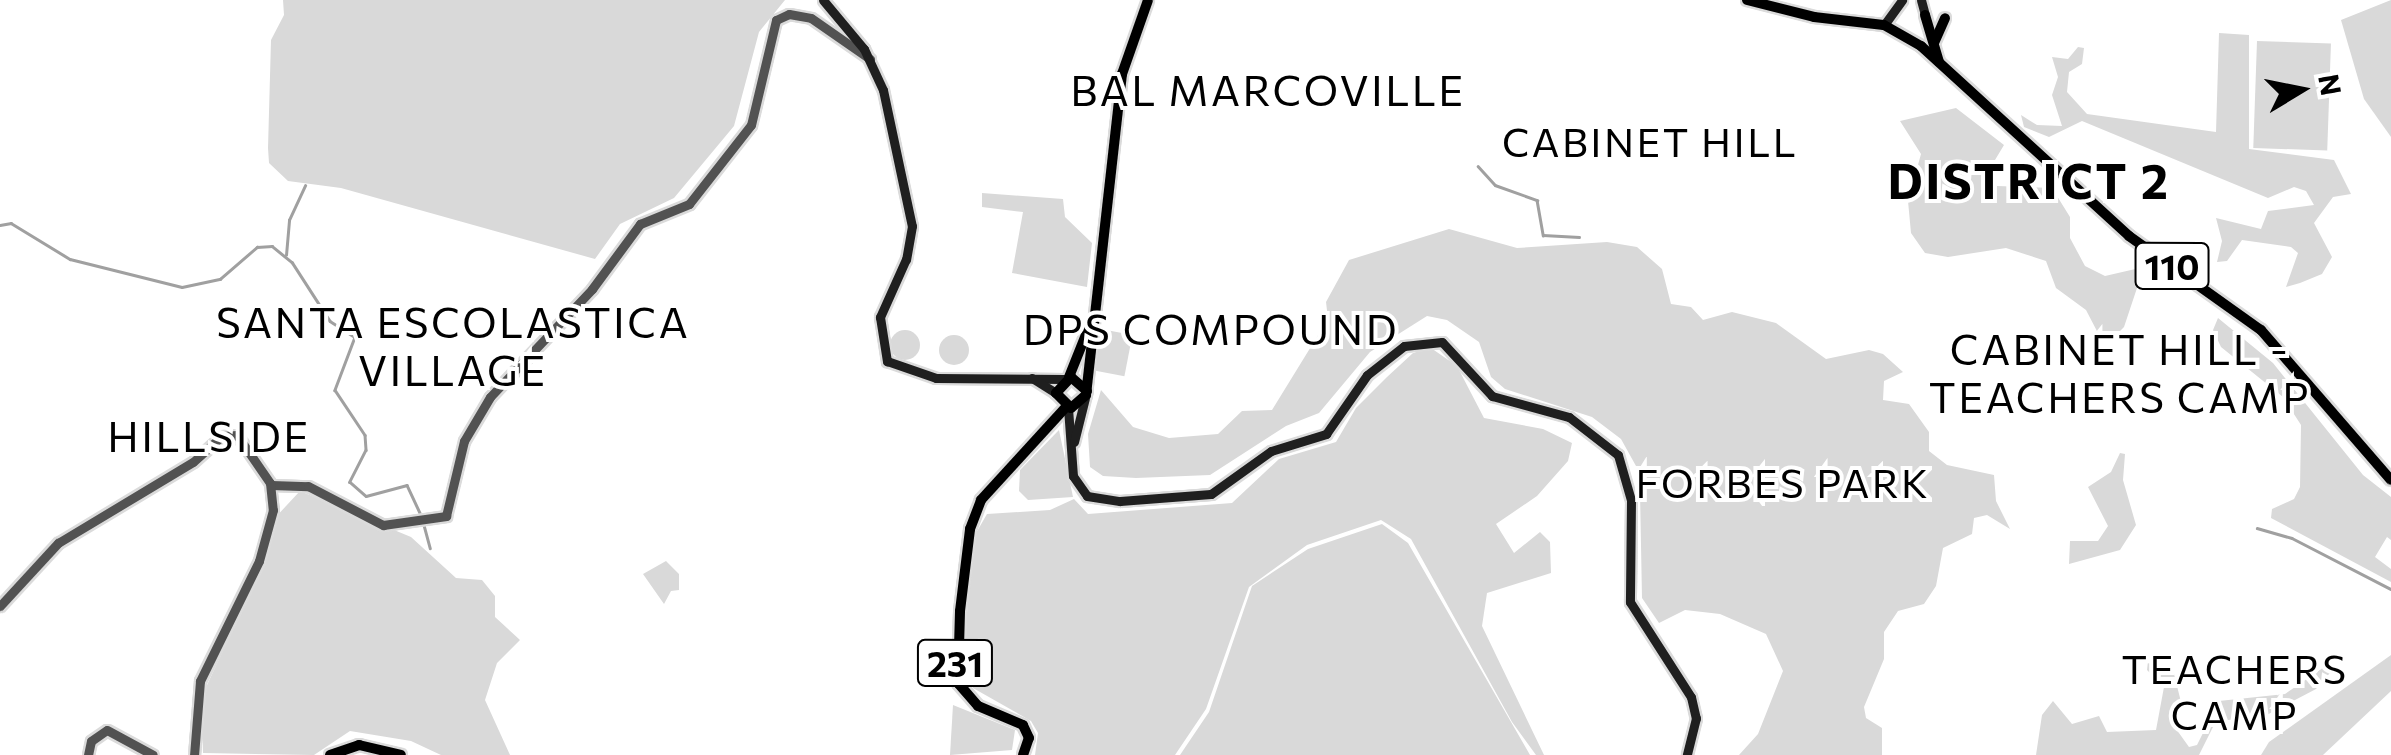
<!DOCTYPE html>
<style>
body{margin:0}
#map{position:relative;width:2391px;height:755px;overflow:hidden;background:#fff;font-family:Commissioner,sans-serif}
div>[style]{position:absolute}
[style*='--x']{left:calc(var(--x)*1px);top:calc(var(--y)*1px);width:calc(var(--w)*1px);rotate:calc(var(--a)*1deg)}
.green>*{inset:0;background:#d9d9d9;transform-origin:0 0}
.round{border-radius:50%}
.stream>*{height:2.5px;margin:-1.25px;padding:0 1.25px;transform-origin:1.25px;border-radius:1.25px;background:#a0a0a0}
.roads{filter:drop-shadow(2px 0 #dbdbdb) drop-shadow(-2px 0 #dbdbdb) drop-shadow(0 2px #dbdbdb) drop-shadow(0 -2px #dbdbdb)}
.tertiary>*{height:9px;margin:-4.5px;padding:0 4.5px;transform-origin:4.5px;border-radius:4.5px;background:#525252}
.secondary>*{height:9px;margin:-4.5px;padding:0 4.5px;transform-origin:4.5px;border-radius:4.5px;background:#1f1f1f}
.primary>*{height:10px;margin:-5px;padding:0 5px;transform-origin:5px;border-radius:5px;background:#000}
span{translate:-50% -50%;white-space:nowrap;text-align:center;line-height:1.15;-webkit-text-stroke:8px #fff;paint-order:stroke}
.shield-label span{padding:2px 8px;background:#fff;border:2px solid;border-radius:8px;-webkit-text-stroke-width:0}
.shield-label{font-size:35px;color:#000;font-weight:700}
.neighbourhood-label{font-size:40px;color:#000;letter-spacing:2.5px}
.quarter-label{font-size:42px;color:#000;letter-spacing:2.5px}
.district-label{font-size:48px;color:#000;font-weight:700;letter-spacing:2.5px}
.north{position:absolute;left:2251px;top:40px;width:100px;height:100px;-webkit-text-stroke:8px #fff;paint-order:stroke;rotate:80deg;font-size:28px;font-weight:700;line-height:40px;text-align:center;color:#000}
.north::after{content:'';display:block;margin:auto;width:35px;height:45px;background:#000;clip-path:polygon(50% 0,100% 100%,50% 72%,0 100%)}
</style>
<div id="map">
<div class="green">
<div style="clip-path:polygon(283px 0,785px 0,759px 32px,734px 126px,674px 198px,620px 224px,595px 259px,341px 188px,288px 181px,269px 163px,268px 148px,271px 40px,284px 15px)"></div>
<div style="clip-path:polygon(2391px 0,2391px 137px,2364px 99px,2341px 20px)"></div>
<div style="clip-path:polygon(2219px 33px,2249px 35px,2249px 149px,2334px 160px,2351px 194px,2333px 197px,2314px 223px,2332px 257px,2322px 274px,2300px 283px,2286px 287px,2298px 253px,2291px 247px,2242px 240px,2227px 261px,2217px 262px,2222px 241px,2216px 218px,2261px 229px,2268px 211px,2314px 205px,2306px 191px,2294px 187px,2268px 198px,2082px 121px,2049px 137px,2024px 127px,2021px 115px,2037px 125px,2062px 126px,2052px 95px,2058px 77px,2052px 57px,2068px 59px,2078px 47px,2084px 48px,2082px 64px,2069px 72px,2067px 92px,2087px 114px,2216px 132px)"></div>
<div style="left:2257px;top:41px;width:74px;height:107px;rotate:2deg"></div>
<div style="clip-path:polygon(1956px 108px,2004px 145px,1989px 170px,1997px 186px,2052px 188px,2070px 217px,2070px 238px,2085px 266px,2105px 276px,2144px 267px,2124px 327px,2111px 340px,2099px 335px,2086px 310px,2056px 288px,2046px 261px,2006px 248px,1948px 257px,1925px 253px,1911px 233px,1908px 201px,1921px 154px,1900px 121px)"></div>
<div style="clip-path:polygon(982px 193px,1063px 199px,1065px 217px,1092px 243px,1087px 287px,1012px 273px,1023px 212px,982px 207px)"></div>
<div style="clip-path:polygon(1449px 229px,1517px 248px,1607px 242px,1637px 247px,1662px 269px,1671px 304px,1691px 307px,1703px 320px,1732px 312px,1776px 323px,1826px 359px,1869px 350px,1883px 354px,1903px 372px,1884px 381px,1883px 400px,1909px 404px,1929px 432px,1929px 451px,1947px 465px,1994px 475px,1996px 501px,2010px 529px,1987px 515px,1974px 518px,1972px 534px,1943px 548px,1936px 586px,1924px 604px,1898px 611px,1884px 632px,1884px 659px,1864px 707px,1866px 718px,1882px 728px,1882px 755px,1739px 755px,1758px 734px,1783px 671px,1766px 634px,1720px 614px,1685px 610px,1659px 623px,1642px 598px,1640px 492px,1636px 466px,1621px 439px,1592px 417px,1505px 389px,1491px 377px,1479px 342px,1447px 320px,1427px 316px,1370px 352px,1319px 413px,1286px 426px,1210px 475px,1136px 478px,1103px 476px,1090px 467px,1088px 434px,1101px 390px,1133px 427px,1169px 438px,1218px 434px,1242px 411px,1272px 410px,1328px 319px,1326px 302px,1349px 260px)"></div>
<div style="clip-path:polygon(2218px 318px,2273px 363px,2363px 475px,2391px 497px,2391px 540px,2387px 537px,2375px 557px,2391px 569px,2391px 582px,2271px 518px,2272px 509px,2294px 499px,2300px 487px,2301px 425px,2283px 397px,2221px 347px,2213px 330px)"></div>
<div style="left:1101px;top:329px;width:32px;height:42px;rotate:11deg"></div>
<div class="round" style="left:890px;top:330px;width:30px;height:30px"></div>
<div class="round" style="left:939px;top:335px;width:30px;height:30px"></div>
<div style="clip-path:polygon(1431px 348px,1457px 366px,1484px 418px,1543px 429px,1572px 443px,1568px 461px,1537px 496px,1496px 524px,1514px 553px,1540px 532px,1550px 542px,1551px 573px,1487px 593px,1482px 626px,1544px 755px,1536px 755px,1512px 722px,1411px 539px,1381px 520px,1307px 545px,1249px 587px,1206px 709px,1175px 755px,1035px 755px,1038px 733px,1031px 721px,973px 688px,964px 657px,972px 540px,987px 514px,1050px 510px,1074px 499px,1088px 514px,1232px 503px,1279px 459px,1336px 442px,1356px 408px,1387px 377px,1413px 353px)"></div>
<div style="clip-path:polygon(1059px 430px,1073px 497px,1028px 500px,1019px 491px,1020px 470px)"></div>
<div style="clip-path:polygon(2120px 453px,2125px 454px,2123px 480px,2136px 525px,2120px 550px,2069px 564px,2070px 541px,2098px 541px,2108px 526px,2088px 487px,2111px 472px)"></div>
<div style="clip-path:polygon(300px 491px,411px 537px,456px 578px,482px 580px,495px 596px,495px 617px,520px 640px,497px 663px,485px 700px,510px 755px,441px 755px,411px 741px,350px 731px,314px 755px,203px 753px,201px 698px,266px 558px,273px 520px)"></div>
<div style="clip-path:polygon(1382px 524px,1408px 543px,1530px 755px,1180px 755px,1209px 712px,1252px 586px,1308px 549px)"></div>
<div style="clip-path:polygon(666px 561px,679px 574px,679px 590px,671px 591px,664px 604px,643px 574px)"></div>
<div style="clip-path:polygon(2391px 655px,2391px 691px,2323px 755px,2261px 755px,2269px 742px)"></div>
<div style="clip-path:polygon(2148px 661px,2174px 674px,2181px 702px,2174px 726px,2189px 747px,2197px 745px,2219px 701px,2285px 694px,2330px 663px,2336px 666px,2316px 689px,2263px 717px,2216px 721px,2199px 755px,2036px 755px,2042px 715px,2053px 701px,2072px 724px,2099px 716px,2107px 732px,2156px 730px,2164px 687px,2147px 670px)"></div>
<div style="clip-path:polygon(953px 705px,1015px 730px,1012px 750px,950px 755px)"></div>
</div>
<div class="stream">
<div style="--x:1478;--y:166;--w:25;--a:48"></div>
<div style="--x:1495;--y:185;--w:45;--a:19.7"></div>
<div style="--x:1537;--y:200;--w:36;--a:80"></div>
<div style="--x:1543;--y:235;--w:36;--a:3"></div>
<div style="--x:0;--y:225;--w:11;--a:-10"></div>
<div style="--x:11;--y:223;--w:69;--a:31.4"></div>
<div style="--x:70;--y:259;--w:115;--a:14"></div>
<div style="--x:182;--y:287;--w:39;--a:-12"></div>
<div style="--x:220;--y:279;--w:49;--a:-40.9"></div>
<div style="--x:257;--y:247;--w:15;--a:-4"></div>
<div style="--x:272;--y:246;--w:26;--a:39"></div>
<div style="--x:292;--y:262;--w:70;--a:57.2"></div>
<div style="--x:330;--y:321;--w:30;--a:33"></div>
<div style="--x:355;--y:337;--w:57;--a:110.7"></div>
<div style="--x:335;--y:390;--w:54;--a:56.3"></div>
<div style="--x:365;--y:435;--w:15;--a:86"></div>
<div style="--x:366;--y:450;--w:36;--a:117"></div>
<div style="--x:350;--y:482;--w:21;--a:41"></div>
<div style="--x:366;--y:496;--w:42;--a:-15"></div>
<div style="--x:407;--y:485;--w:35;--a:65"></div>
<div style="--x:286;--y:255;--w:35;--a:-85"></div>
<div style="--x:289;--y:220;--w:38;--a:-65"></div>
<div style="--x:424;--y:525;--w:24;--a:75"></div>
<div style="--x:2257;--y:528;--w:36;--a:16"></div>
<div style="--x:2292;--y:538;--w:111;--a:27.3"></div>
</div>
<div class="roads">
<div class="tertiary">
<div style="--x:271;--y:485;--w:37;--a:2"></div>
<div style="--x:308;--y:486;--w:85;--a:27.5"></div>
<div style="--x:383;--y:525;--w:64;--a:-8.1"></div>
<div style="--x:446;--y:516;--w:77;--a:-76.5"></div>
<div style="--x:464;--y:441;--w:51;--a:-59.4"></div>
<div style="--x:490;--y:397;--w:149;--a:-46.6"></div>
<div style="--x:592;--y:289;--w:81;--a:-53.6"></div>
<div style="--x:640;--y:224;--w:53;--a:-22.2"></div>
<div style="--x:689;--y:204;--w:100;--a:-51.9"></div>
<div style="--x:751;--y:125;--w:108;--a:-76.6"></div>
<div style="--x:776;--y:20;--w:14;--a:-25"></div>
<div style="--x:789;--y:14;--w:22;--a:10"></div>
<div style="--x:811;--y:18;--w:72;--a:34.8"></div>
<div style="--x:0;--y:606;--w:86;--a:-47.4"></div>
<div style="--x:58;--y:543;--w:157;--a:-31"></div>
<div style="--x:193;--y:462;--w:39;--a:-42"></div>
<div style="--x:222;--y:436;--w:15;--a:-4"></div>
<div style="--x:237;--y:435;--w:58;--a:55.5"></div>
<div style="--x:270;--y:483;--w:27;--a:84"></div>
<div style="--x:273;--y:510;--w:53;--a:105.4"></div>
<div style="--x:259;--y:561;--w:134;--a:116.2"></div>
<div style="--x:200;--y:681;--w:74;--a:94.6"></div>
<div style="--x:88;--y:755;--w:14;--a:-78"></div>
<div style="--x:91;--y:741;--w:19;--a:-35"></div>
<div style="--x:107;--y:730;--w:52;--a:28.5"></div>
</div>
<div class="secondary">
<div style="--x:823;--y:0;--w:64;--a:50.1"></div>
<div style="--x:864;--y:49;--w:45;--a:65.1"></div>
<div style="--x:883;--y:90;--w:139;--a:78"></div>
<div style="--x:912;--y:226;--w:34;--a:100"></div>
<div style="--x:906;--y:259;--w:64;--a:114.1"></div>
<div style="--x:880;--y:317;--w:45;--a:81"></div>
<div style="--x:887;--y:361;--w:52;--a:19.1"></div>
<div style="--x:936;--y:378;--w:128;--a:0.4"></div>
<div style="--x:1921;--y:0;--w:16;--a:75"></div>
<div style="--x:1884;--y:25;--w:31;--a:-54"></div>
<div style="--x:1032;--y:378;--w:28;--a:32"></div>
<div style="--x:1068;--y:408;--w:68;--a:85.8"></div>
<div style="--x:1073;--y:476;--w:24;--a:55"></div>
<div style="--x:1087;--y:496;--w:33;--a:9"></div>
<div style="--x:1120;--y:501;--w:91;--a:-4.4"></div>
<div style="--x:1211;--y:494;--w:74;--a:-35.6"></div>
<div style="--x:1271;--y:451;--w:58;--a:-17.2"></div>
<div style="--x:1326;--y:434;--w:72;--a:-55.2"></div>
<div style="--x:1367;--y:375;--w:47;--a:-38.1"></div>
<div style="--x:1404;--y:346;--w:38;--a:-6"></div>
<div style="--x:1442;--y:342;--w:74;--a:47.2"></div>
<div style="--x:1492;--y:396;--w:80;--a:15.3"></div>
<div style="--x:1569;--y:417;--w:62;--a:37.8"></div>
<div style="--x:1618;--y:455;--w:47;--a:73.9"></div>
<div style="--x:1631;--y:500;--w:102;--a:90.6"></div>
<div style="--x:1630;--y:602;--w:113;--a:57.3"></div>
<div style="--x:1691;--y:697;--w:22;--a:77"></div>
<div style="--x:1696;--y:718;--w:38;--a:104"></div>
<div style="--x:1074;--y:442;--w:45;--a:-76"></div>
</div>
<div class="primary">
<div style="--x:1747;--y:0;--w:69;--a:14.2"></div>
<div style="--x:1814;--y:17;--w:70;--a:6.5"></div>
<div style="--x:1884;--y:25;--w:43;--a:29.6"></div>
<div style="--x:1921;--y:46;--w:282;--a:42.4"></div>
<div style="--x:2129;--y:236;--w:162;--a:35.5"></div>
<div style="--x:2261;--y:330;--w:198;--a:49.1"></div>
<div style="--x:1925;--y:15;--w:49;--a:73.4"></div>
<div style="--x:1934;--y:43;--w:27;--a:-66"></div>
<div style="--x:1069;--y:377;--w:54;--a:-68.2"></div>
<div style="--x:1087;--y:391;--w:21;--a:-139"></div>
<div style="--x:1071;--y:377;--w:22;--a:133"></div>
<div style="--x:1056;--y:393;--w:21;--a:45"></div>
<div style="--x:1071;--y:408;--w:20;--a:-41"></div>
<div style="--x:1086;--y:395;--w:323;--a:-83.6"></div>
<div style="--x:1122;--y:74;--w:78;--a:-70.6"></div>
<div style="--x:330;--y:755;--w:31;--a:-19"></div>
<div style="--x:359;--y:745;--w:43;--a:13.4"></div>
<div style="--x:1023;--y:755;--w:18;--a:-71"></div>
<div style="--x:1029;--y:738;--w:14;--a:-115"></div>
<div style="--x:1023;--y:725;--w:49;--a:-157.1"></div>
<div style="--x:978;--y:706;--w:30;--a:-131"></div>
<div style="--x:958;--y:683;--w:72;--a:-88.4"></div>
<div style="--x:960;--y:611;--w:83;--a:-83"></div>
<div style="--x:970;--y:529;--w:31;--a:-69"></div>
<div style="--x:981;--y:500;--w:126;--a:-47.6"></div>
</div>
</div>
<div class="shield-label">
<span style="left:2172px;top:266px">110</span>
<span style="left:955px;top:663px">231</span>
</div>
<div class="neighbourhood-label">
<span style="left:1650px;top:141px">CABINET HILL</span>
<span style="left:1783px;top:482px">FORBES PARK</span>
<span style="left:2235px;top:691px">TEACHERS<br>CAMP</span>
</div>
<div class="quarter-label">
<span style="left:1268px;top:89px">BAL MARCOVILLE</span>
<span style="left:453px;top:345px">SANTA ESCOLASTICA<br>VILLAGE</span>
<span style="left:1211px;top:328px">DPS COMPOUND</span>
<span style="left:2120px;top:372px">CABINET HILL -<br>TEACHERS CAMP</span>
<span style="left:209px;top:435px">HILLSIDE</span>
</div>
<div class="district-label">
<span style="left:2029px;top:180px">DISTRICT 2</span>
</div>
<div class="north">N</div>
</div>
